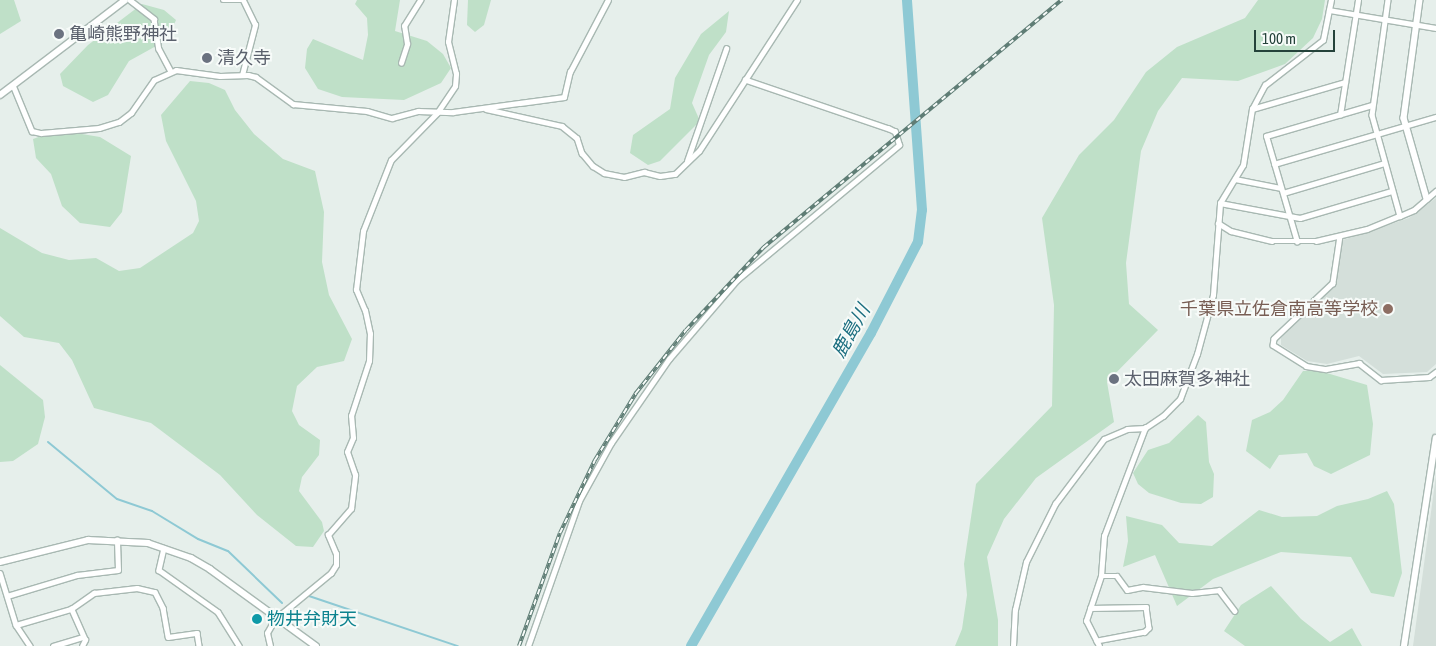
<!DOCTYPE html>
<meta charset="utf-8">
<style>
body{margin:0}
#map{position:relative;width:1436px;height:646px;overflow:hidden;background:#e6efeb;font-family:"Asap Condensed","Noto Sans JP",sans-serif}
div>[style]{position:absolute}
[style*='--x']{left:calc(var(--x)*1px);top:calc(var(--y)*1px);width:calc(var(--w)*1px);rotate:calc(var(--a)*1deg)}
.built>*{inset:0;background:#d4dfda}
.green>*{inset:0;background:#bfe0c8}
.stream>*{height:2px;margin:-1px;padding:0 1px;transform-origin:1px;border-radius:1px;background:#8ec9d4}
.river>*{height:10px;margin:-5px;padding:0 5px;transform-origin:5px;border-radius:5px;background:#8ec9d4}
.roads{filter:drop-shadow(1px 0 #a8b8b2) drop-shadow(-1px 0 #a8b8b2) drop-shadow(0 1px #a8b8b2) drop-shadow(0 -1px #a8b8b2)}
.minor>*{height:4.5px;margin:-2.25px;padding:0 2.25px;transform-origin:2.25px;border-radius:2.25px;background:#fff}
.tertiary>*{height:5.5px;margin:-2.75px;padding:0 2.75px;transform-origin:2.75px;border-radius:2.75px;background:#fff}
.secondary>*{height:6px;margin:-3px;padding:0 3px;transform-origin:3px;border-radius:3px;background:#fff}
.rail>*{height:4px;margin-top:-2px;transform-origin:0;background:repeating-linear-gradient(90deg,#f7fbf9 0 5.5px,#5f7d75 0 11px);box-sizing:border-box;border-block:1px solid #5f7d75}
.dots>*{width:14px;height:14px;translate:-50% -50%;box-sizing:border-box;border:2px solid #f7fbf9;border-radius:50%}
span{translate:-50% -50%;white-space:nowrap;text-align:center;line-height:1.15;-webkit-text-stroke:4px #f7fbf9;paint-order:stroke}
.worship-label{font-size:18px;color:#5b616d}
.left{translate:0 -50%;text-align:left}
.education-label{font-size:18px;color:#785e54}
.right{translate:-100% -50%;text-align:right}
.culture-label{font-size:18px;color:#0d838f}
.water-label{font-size:19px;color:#1c6f80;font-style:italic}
.scale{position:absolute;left:1254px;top:30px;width:81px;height:22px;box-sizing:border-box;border:2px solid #24423a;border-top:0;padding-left:6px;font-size:15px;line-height:18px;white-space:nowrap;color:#24423a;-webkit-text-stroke:4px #f7fbf9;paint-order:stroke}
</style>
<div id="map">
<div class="built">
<div style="clip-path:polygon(1436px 198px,1436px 364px,1427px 372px,1383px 374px,1359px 356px,1327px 364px,1307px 361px,1281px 345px,1281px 338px,1336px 285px,1343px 240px,1409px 218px)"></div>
<div style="clip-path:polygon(1436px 475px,1436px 646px,1413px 646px)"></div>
</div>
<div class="green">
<div style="clip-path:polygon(0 0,14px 0,21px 21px,0 34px)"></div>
<div style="clip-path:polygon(357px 0,400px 0,395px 31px,427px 41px,443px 54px,451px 68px,441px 83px,404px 100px,342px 97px,318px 89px,305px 68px,307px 49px,313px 39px,363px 60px,368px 35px,367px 18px,355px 4px)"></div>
<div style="clip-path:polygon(468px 0,491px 0,484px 25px,475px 32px,467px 25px)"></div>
<div style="clip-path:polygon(1258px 0,1325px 0,1322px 19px,1313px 38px,1285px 64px,1238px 81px,1182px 78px,1158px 111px,1141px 151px,1126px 263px,1129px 304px,1158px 330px,1107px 382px,1114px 422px,1036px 478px,1004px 519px,987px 557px,998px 620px,998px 646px,955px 646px,962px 629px,967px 595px,964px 564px,976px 484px,1052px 406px,1054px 305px,1042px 218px,1079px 155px,1114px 120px,1146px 72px,1177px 47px,1245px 18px)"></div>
<div style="clip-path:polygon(142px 4px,164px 10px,176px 20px,167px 40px,129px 61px,108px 95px,93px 102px,63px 86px,60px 74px,88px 45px)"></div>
<div style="clip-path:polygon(729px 11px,726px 32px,709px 55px,692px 103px,700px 121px,660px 161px,648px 165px,630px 153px,633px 135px,670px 109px,675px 78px,701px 34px)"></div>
<div style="clip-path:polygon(190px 81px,209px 83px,225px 90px,235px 110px,254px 134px,283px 159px,315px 171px,324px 212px,322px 262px,329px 295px,352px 339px,344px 361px,317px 367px,297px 386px,292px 411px,299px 425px,320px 440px,319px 455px,302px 477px,299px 491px,322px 522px,324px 531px,313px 547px,296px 546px,257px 515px,220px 475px,151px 423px,94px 408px,72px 360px,59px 343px,24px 337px,0 316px,0 228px,42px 253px,69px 260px,96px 258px,119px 271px,140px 268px,193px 233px,199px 221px,196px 201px,166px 141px,161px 115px)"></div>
<div style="clip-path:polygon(58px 130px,100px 137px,131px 156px,122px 212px,110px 227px,80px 223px,62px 206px,51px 174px,36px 158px,33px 139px)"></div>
<div style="clip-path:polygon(0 365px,43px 400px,45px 417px,38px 444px,13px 461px,0 462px)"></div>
<div style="clip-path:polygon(1303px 371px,1320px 371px,1367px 385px,1373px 424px,1370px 455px,1331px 474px,1314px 466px,1307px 453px,1279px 455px,1270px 469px,1246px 451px,1252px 420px,1270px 412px,1283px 400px)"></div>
<div style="clip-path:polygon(1198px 415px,1206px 422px,1209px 462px,1214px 474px,1213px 497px,1201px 504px,1181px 503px,1149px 493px,1138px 484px,1133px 473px,1148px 450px,1169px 443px)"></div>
<div style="clip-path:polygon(1387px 491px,1394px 504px,1402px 573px,1394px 597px,1371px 593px,1351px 557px,1281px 552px,1213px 579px,1177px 606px,1155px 555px,1123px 567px,1128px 541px,1126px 516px,1162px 525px,1179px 543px,1212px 546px,1259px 510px,1282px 517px,1317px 516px,1337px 506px,1368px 499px)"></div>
<div style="clip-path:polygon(1271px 586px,1301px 619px,1330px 642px,1352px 628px,1362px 646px,1245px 646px,1224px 631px,1241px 605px)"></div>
</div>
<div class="stream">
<div style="--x:48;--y:442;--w:89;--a:39.6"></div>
<div style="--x:117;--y:499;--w:37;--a:19"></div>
<div style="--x:152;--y:511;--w:54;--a:31.3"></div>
<div style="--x:198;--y:539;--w:32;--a:22"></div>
<div style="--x:228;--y:551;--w:75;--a:43.9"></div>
<div style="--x:309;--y:596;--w:157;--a:18.6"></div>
</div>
<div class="river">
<div style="--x:691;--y:646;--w:361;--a:-60.1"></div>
<div style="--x:871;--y:333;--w:102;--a:-62.7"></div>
<div style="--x:918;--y:242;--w:32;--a:-83"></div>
<div style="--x:922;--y:210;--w:211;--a:-94.1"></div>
</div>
<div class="roads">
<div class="minor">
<div style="--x:130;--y:0;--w:31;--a:38"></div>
<div style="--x:154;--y:19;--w:30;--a:81"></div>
<div style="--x:159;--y:49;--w:24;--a:62"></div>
<div style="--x:223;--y:0;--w:20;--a:0"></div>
<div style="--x:1388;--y:0;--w:116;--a:97.9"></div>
<div style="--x:1372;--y:115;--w:105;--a:74.5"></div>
<div style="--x:1329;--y:10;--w:109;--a:9.5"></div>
<div style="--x:401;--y:63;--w:20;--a:-72"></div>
<div style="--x:407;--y:44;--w:18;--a:-99"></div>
<div style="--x:404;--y:26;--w:31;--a:-58"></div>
<div style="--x:242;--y:75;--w:52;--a:-75.4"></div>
<div style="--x:255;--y:25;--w:28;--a:-116"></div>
<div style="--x:13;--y:85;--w:50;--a:67.6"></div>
<div style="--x:32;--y:131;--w:9;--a:13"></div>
<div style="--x:41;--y:133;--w:58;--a:-4.9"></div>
<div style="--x:99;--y:128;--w:21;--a:-17"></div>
<div style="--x:119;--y:122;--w:15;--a:-37"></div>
<div style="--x:131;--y:113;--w:40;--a:-55.1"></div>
<div style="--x:154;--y:80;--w:24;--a:-24"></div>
<div style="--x:176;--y:70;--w:44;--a:7.8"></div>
<div style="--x:220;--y:76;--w:28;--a:-2"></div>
<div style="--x:248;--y:75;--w:8;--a:14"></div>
<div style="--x:256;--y:77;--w:46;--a:36.1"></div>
<div style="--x:293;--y:104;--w:74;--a:5.4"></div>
<div style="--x:367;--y:111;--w:26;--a:16"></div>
<div style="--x:392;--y:118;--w:27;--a:-15"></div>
<div style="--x:418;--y:111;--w:35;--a:2"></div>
<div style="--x:453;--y:112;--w:112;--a:-7.7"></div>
<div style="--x:564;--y:97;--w:26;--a:-77"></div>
<div style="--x:570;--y:72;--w:81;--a:-62.2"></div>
<div style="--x:486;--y:109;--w:78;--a:12.6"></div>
<div style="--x:562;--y:126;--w:19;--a:39"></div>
<div style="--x:577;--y:138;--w:16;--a:72"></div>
<div style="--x:582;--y:153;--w:17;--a:50"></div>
<div style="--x:593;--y:166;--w:13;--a:32"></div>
<div style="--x:604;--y:173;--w:20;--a:11"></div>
<div style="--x:624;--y:177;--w:21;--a:-14"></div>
<div style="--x:644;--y:172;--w:16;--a:14"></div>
<div style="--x:660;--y:176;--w:15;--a:-8"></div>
<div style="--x:675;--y:174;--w:33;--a:-44"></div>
<div style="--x:699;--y:151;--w:180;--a:-57"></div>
<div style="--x:1252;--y:109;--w:97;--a:-16.2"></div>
<div style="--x:1340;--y:115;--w:116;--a:-81.1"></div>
<div style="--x:687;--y:161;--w:119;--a:-70.8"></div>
<div style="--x:1274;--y:164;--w:169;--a:-16.2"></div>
<div style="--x:1235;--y:179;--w:47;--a:11.1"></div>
<div style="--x:1283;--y:193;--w:105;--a:-16.5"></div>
<div style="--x:1220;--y:203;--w:81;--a:10.6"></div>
<div style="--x:1300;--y:218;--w:96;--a:-16.4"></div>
<div style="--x:1218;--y:223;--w:15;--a:32"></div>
<div style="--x:1231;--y:231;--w:42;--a:13.7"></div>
<div style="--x:1272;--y:241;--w:44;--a:0"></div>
<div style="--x:1316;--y:241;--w:52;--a:-13.2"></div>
<div style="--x:1367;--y:229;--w:35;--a:-22"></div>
<div style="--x:1400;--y:216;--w:15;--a:-23"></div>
<div style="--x:1414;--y:210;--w:29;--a:-41"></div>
<div style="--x:1340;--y:236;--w:48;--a:98.5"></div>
<div style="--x:1333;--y:283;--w:81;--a:136.5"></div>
<div style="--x:1274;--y:339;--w:6;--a:99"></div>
<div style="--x:1273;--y:345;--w:39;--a:32"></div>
<div style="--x:1306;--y:366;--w:20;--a:9"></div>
<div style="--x:1326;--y:369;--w:34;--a:-10"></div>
<div style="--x:1359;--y:363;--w:28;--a:38"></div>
<div style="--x:1381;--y:380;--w:48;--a:-3.6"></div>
<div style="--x:1429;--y:377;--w:9;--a:-36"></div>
<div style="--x:1297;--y:242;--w:110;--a:-106.3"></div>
<div style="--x:1266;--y:136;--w:110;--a:-16.3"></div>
<div style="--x:164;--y:548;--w:23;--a:103"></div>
<div style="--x:159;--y:570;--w:72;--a:35.4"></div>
<div style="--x:218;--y:612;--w:40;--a:58"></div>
<div style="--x:0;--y:573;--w:54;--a:72.9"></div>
<div style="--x:16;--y:625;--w:25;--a:56"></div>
<div style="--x:1101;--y:576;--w:16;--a:0"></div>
<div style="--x:1117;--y:576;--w:17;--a:54"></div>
<div style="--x:1127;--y:590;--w:16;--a:-11"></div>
<div style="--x:1143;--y:587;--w:49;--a:7"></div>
<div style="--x:1192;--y:593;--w:27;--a:-6"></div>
<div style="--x:1219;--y:590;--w:26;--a:53"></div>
<div style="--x:7;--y:596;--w:73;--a:-16.7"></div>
<div style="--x:77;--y:575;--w:41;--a:-7"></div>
<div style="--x:118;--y:570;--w:30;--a:-92"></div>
<div style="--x:1090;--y:608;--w:56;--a:-1"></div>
<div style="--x:1146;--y:607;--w:21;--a:82"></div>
<div style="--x:1149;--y:628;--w:6;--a:135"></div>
<div style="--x:1145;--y:632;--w:49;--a:169.4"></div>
<div style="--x:16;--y:625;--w:57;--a:-16.2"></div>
<div style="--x:53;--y:646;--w:31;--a:-17"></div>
<div style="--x:82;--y:646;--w:7;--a:-63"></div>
<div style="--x:85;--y:640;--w:34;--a:-114"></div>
<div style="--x:71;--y:609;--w:28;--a:-35"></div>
<div style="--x:94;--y:593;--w:43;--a:-6.6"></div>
<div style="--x:137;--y:588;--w:18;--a:13"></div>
<div style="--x:155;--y:592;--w:18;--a:63"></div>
<div style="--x:163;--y:608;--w:29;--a:80"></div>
<div style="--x:168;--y:637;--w:29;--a:-8"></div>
<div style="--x:197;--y:633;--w:13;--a:81"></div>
<div style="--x:270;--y:646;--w:13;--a:-103"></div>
<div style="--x:267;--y:633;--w:16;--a:-60"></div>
<div style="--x:275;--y:619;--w:72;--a:-39.4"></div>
<div style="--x:331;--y:573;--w:9;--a:-58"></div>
<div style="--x:336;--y:565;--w:11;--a:-90"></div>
<div style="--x:336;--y:554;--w:21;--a:-113"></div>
<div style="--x:328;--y:535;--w:35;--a:-49"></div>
<div style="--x:351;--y:509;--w:34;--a:-83"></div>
<div style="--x:355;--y:475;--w:24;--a:-109"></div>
<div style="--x:347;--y:452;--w:15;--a:-67"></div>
<div style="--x:353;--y:438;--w:22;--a:-95"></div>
<div style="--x:351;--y:416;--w:58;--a:-71.9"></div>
<div style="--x:369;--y:361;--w:27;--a:-88"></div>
<div style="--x:370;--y:334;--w:24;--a:-102"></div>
<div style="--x:365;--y:311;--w:23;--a:-113"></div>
<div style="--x:356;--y:290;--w:59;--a:-83.2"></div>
<div style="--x:363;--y:231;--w:76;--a:-68.5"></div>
<div style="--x:391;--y:160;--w:66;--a:-45.6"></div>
<div style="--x:437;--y:113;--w:32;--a:-56"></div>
<div style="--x:455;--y:86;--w:12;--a:-85"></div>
<div style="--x:456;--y:74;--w:33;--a:-104"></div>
<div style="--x:448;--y:42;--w:42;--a:-81.9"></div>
<div style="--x:528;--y:646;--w:154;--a:-70.6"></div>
<div style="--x:579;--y:501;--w:66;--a:-61.1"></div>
<div style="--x:611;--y:443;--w:102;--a:-55.4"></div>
<div style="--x:669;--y:359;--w:104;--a:-49.3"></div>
<div style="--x:737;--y:280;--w:211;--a:-39.8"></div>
<div style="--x:899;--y:145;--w:14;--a:-107"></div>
<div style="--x:895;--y:132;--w:7;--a:-153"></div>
<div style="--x:889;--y:129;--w:152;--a:-161.2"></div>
<div style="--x:1013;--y:646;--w:36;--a:-87"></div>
<div style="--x:1015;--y:610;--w:49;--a:-77.1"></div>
<div style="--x:1026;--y:562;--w:65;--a:-63.4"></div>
<div style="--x:1055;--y:504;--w:81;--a:-53"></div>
<div style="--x:1104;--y:439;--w:25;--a:-23"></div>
<div style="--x:1127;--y:429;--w:18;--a:-3"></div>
<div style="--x:1099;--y:646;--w:28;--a:-117"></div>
<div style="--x:1086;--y:621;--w:47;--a:-71.6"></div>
<div style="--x:1101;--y:576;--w:40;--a:-85.7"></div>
<div style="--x:1104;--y:536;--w:116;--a:-69.2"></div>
<div style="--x:1145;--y:428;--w:22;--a:-34"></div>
<div style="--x:1163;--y:416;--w:24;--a:-45"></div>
<div style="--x:1180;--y:399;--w:48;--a:-69.3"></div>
<div style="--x:1197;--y:354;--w:61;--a:-74.8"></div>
<div style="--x:1213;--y:295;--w:92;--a:-85.6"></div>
<div style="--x:1220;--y:203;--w:44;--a:-58.8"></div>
<div style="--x:1243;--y:165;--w:57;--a:-80.9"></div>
<div style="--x:1252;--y:109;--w:27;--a:-62"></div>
<div style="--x:1265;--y:85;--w:73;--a:-37.8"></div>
<div style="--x:1323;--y:40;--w:41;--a:-78.7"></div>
</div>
<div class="tertiary">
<div style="--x:1420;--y:0;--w:119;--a:97.7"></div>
<div style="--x:1404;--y:118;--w:84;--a:74.1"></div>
<div style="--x:0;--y:562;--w:91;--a:-14"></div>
<div style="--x:88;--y:540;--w:60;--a:2.9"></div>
<div style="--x:148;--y:543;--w:46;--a:19.2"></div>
<div style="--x:191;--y:558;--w:22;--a:30"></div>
<div style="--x:210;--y:569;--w:131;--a:36"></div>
<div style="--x:1404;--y:646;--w:210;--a:-81.3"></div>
</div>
<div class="secondary">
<div style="--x:0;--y:95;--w:157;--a:-37.2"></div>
</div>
</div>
<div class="rail">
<div style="--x:519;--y:646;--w:120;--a:-70.1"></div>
<div style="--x:560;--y:533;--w:81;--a:-64.4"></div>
<div style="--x:595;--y:460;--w:79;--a:-58.5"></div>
<div style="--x:636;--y:393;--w:80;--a:-51.6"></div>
<div style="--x:686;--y:330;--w:114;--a:-46.8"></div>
<div style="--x:764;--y:247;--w:387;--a:-39.7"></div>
</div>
<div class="dots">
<div style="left:59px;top:34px;background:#6b7280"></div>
<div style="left:207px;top:58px;background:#6b7280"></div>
<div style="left:1388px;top:309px;background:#8d6e63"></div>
<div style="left:1114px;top:379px;background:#6b7280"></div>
<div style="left:257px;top:619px;background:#0f9aa8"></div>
</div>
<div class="worship-label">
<span class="left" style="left:69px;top:34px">亀崎熊野神社</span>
<span class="left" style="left:217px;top:58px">清久寺</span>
<span class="left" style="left:1124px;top:379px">太田麻賀多神社</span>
</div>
<div class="education-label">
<span class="right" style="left:1378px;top:309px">千葉県立佐倉南高等学校</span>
</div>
<div class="culture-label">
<span class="left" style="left:267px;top:619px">物井弁財天</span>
</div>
<div class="water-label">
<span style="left:851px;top:331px;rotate:-61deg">鹿島川</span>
</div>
<div class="scale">100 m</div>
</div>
